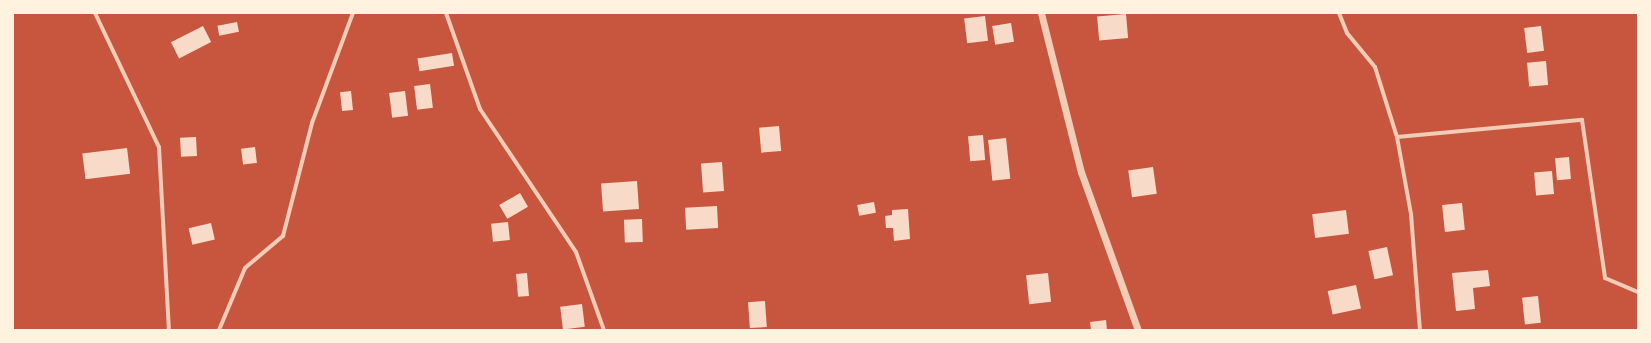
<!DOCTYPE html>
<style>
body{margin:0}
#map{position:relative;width:1651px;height:343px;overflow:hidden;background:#c8553d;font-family:Manrope,sans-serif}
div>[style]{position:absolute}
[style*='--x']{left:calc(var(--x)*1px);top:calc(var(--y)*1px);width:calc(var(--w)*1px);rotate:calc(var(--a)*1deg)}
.building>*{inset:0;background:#f7dbc8;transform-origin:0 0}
.minor>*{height:4px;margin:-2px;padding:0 2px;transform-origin:2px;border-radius:2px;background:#f1ccb7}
.tertiary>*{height:7px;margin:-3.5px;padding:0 3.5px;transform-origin:3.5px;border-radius:3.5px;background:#f1ccb7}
span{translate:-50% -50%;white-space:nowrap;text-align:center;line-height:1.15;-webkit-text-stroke:4px #fff3e0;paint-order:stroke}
.frame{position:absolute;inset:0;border:14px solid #fff3e0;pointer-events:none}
</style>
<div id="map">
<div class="building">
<div style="left:1126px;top:14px;width:24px;height:29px;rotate:85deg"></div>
<div style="left:985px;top:16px;width:25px;height:21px;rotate:83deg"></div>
<div style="left:237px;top:22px;width:10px;height:20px;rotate:79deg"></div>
<div style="left:1011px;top:23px;width:19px;height:19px;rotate:81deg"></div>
<div style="left:203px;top:26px;width:18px;height:36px;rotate:63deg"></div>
<div style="left:1541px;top:26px;width:25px;height:17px;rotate:83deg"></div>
<div style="left:452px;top:53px;width:13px;height:35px;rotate:81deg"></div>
<div style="left:1546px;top:61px;width:24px;height:19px;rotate:85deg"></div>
<div style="left:430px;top:84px;width:24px;height:16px;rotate:83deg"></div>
<div style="left:351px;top:91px;width:19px;height:11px;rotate:84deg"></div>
<div style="left:405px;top:91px;width:25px;height:16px;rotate:83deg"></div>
<div style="left:779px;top:126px;width:25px;height:20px;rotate:85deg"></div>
<div style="left:983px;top:135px;width:25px;height:15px;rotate:85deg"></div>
<div style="left:196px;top:137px;width:19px;height:16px;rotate:87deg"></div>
<div style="left:1006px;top:138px;width:41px;height:18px;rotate:84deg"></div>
<div style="left:255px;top:147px;width:16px;height:14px;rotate:83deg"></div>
<div style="left:127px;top:148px;width:26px;height:45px;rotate:83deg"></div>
<div style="left:1569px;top:157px;width:22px;height:14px;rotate:85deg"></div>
<div style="left:722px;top:162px;width:29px;height:21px;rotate:86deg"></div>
<div style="left:1153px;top:167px;width:27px;height:25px;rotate:82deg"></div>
<div style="left:1552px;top:171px;width:23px;height:18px;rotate:85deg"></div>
<div style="left:637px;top:181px;width:28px;height:36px;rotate:86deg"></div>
<div style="left:520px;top:193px;width:16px;height:24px;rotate:60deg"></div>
<div style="left:874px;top:202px;width:11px;height:17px;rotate:80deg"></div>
<div style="left:1462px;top:203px;width:27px;height:20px;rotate:84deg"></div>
<div style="left:717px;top:206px;width:22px;height:32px;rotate:87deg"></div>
<div style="clip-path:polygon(908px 209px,910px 239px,894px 241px,893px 228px,886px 228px,885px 216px,892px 215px,892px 210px)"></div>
<div style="left:1346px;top:210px;width:24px;height:34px;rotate:83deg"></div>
<div style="left:642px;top:219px;width:23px;height:18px;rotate:88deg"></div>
<div style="left:508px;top:222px;width:18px;height:17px;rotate:84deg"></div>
<div style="left:211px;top:223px;width:17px;height:23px;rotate:77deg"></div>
<div style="left:1387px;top:247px;width:29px;height:19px;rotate:78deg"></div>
<div style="clip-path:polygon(1488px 270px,1490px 286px,1473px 288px,1475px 309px,1456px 311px,1452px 273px)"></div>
<div style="left:527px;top:273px;width:23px;height:11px;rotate:85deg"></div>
<div style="left:1048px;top:273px;width:29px;height:22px;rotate:84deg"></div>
<div style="left:1356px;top:285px;width:24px;height:29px;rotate:78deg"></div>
<div style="left:1538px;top:296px;width:27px;height:16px;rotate:84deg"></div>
<div style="left:765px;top:301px;width:26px;height:17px;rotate:86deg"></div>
<div style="left:582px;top:304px;width:23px;height:22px;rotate:83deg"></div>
<div style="clip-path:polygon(1106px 320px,1107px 330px,1091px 330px,1090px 322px)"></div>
</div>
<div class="minor">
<div style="--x:95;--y:13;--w:148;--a:64.5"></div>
<div style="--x:159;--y:147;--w:183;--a:86.9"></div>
<div style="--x:446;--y:13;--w:102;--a:70.5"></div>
<div style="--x:480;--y:109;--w:172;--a:56.1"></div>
<div style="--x:576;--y:252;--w:83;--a:70.3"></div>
<div style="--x:1339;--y:13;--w:22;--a:68"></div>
<div style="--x:1347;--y:33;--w:44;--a:50.5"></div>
<div style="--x:1375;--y:67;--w:73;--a:72.6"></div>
<div style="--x:1397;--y:137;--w:78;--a:79.7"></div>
<div style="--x:1411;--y:214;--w:116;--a:85.6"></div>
<div style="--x:1397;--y:137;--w:186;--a:-5.3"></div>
<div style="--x:1582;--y:120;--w:160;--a:81.7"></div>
<div style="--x:1605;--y:278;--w:36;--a:23"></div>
<div style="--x:219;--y:330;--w:67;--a:-67.2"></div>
<div style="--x:245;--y:268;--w:50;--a:-40.1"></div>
<div style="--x:283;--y:236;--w:117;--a:-75.6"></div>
<div style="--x:312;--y:123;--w:117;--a:-69.6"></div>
</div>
<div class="tertiary">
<div style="--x:1041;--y:13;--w:164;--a:75.9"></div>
<div style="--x:1081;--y:172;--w:168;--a:70.2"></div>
</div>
<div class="frame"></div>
</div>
